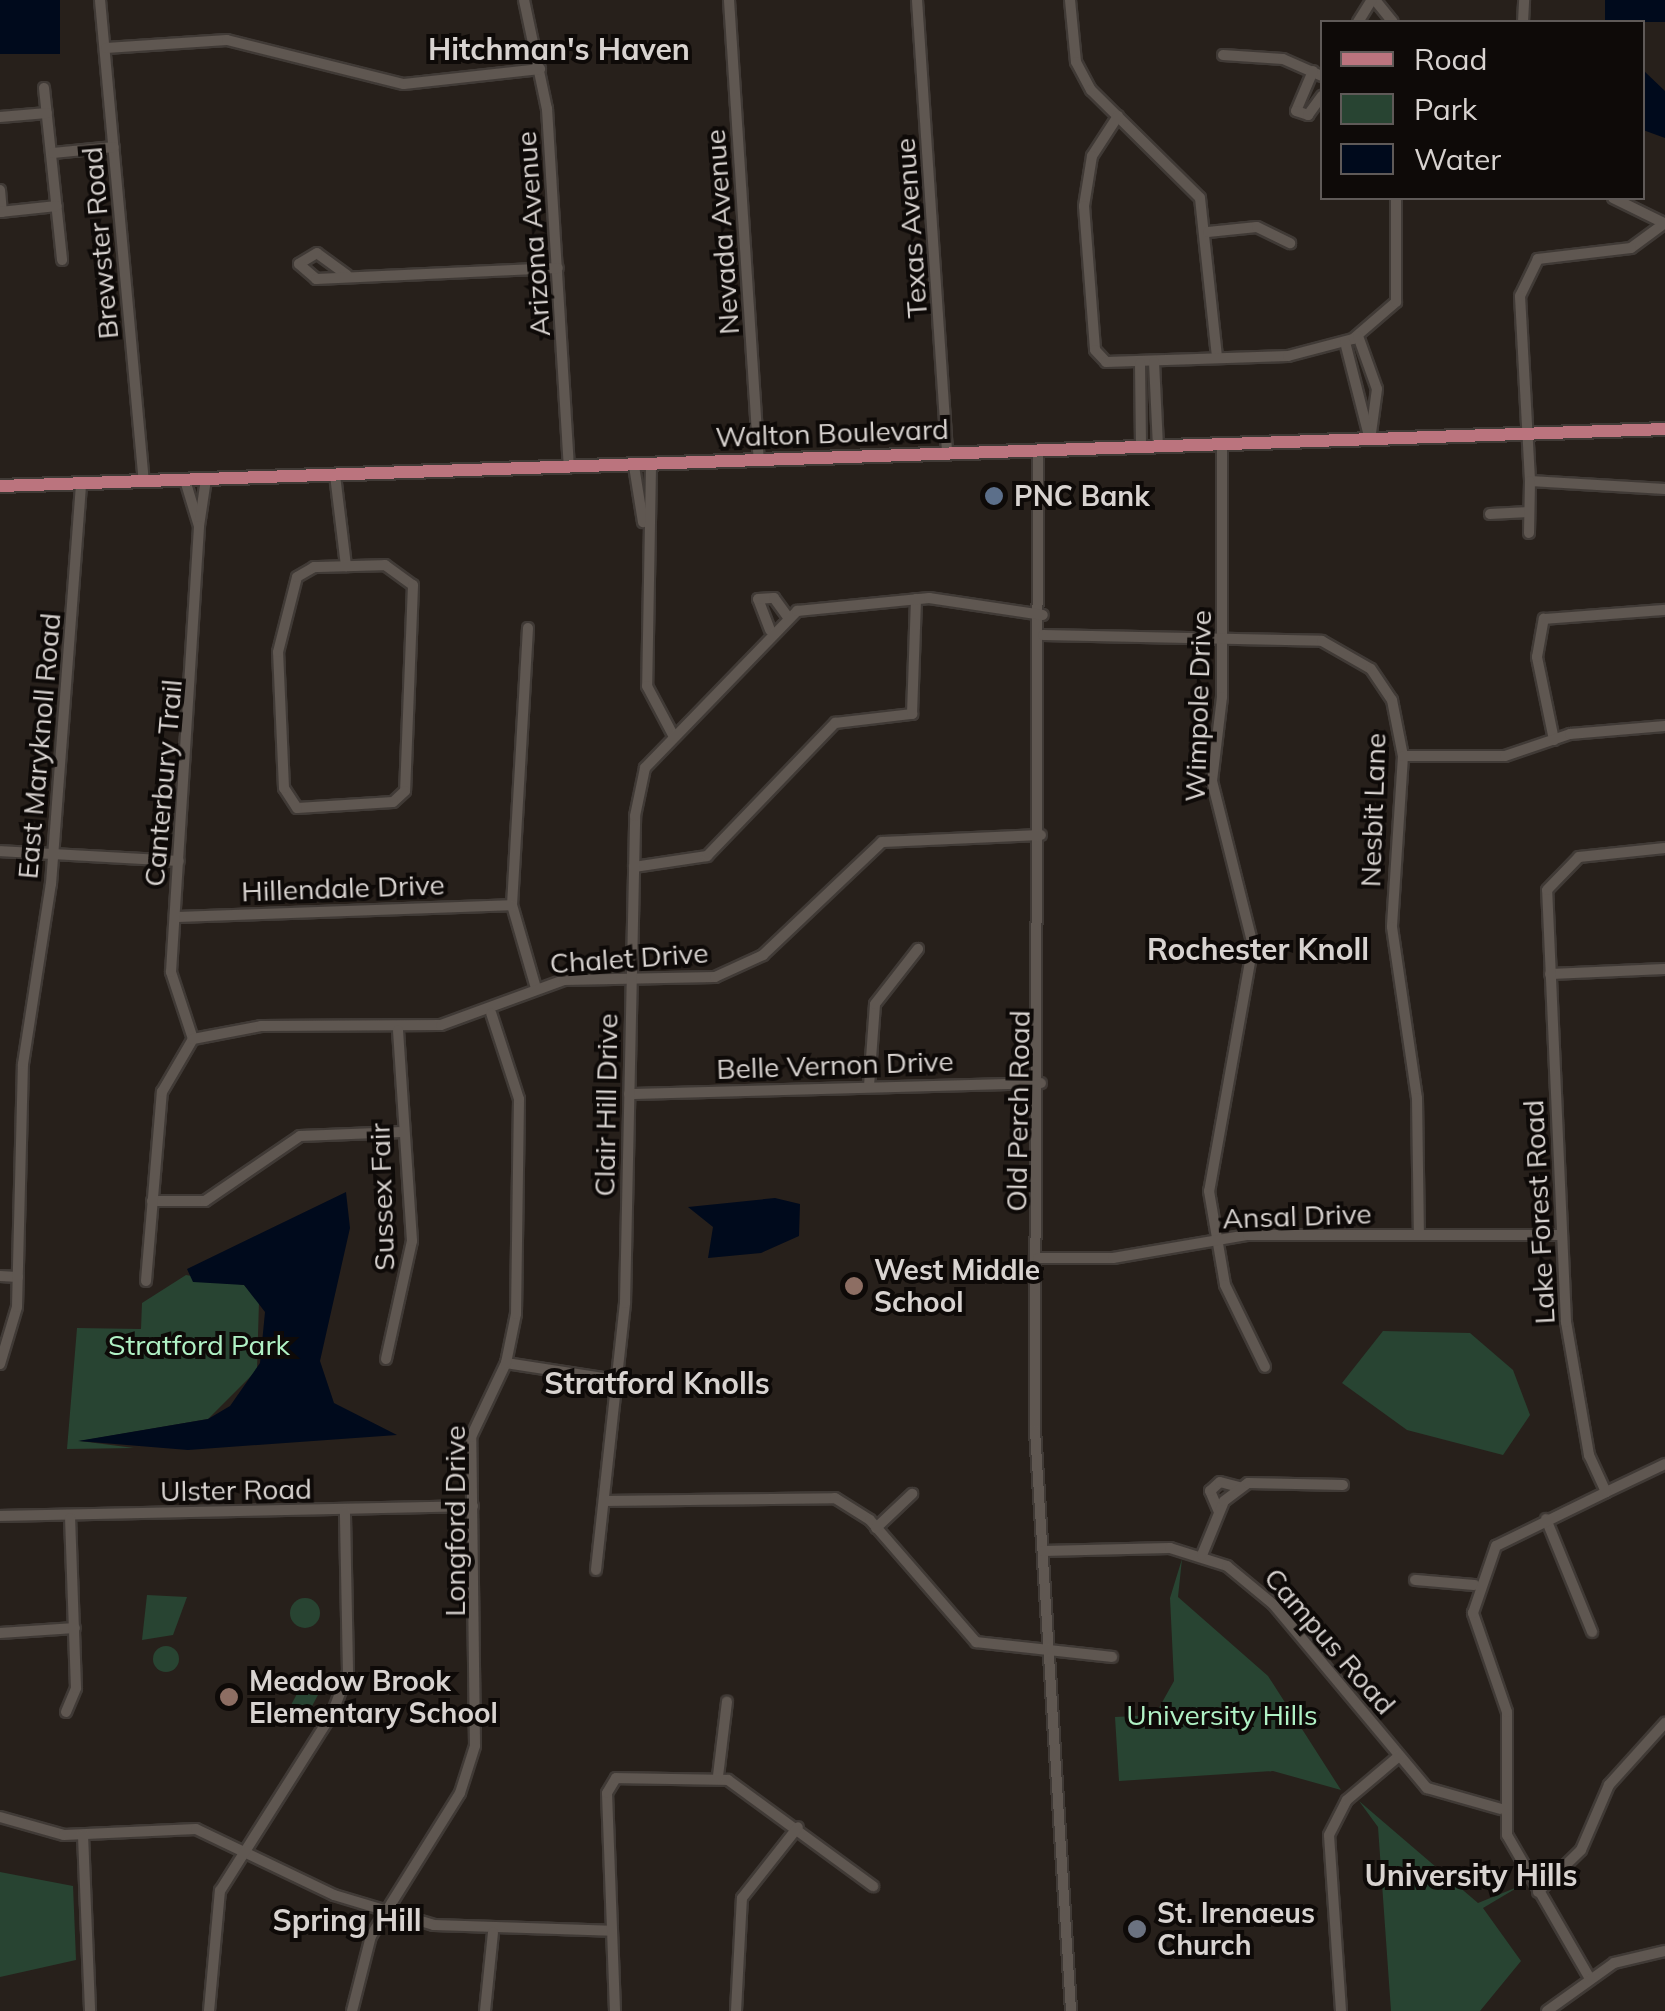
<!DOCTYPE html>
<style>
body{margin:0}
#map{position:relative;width:1665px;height:2011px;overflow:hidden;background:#27201b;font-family:Mulish,sans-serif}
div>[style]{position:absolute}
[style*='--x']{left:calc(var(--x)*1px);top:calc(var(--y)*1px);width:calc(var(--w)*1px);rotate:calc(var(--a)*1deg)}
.green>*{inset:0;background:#284432;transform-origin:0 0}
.round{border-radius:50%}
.water>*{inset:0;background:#000a1c;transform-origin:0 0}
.roads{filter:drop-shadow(2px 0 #403a36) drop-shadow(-2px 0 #403a36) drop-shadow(0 2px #403a36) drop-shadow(0 -2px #403a36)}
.minor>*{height:10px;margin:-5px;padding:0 5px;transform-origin:5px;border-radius:5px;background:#5f5751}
.major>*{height:12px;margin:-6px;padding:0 6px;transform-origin:6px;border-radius:6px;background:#bb747e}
.dots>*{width:28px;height:28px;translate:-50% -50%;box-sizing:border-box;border:5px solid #0e0a08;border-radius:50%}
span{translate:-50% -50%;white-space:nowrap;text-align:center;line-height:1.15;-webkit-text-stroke:8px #0e0a08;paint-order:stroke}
.street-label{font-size:28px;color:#d8d3d0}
.poi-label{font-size:28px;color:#d8d3d0;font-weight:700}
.left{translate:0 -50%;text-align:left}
.park-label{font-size:28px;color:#b0f1c5}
.neighbourhood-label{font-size:30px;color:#d8d3d0;font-weight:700}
.legend{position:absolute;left:1320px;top:20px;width:325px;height:180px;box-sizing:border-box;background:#0e0a08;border:2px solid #5f5a58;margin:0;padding:12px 18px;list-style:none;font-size:30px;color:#d8d3d0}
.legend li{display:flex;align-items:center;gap:20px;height:50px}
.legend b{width:50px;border:2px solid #5f5a58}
</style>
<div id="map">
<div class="green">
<div style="clip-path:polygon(186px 1275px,244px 1285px,259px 1301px,257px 1370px,208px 1419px,80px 1441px,134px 1448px,67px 1449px,77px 1328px,141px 1329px,142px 1303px)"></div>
<div style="clip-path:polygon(1383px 1331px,1470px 1333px,1513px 1370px,1530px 1415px,1503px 1455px,1407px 1430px,1342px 1383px)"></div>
<div style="clip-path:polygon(1182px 1559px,1178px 1597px,1268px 1676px,1341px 1790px,1273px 1771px,1119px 1781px,1115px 1717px,1155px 1715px,1174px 1681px,1170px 1598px)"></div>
<div style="clip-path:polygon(147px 1595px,187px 1597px,173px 1635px,142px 1640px)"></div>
<div class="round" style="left:290px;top:1598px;width:30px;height:30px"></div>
<div class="round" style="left:153px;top:1646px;width:26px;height:26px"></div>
<div style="left:307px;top:1675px;width:19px;height:49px;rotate:28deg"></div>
<div style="clip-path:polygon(1359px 1801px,1478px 1903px,1520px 1886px,1483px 1908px,1521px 1961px,1480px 2011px,1391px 2011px,1378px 1827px)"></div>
<div style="clip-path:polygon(0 1872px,73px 1886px,76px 1960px,0 1977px)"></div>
</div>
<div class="water">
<div style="left:0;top:0;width:60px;height:54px"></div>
<div style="left:1605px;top:0;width:60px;height:22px"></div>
<div style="clip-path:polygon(1643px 70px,1665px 91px,1665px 138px,1643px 130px)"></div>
<div style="clip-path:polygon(346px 1192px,350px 1228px,320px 1361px,334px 1403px,397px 1435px,188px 1450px,78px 1441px,208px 1419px,230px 1406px,260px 1363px,265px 1312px,244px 1285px,193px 1282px,187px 1269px)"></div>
<div style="clip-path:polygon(775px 1198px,800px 1204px,799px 1236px,761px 1253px,708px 1258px,713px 1227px,688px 1207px)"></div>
</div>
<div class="roads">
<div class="minor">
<div style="--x:100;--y:0;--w:483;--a:84.8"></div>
<div style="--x:524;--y:0;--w:111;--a:78.1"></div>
<div style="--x:547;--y:109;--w:359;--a:86.5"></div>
<div style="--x:729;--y:0;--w:461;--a:86.3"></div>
<div style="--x:917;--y:0;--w:455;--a:86.2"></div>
<div style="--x:1070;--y:0;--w:62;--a:84.5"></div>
<div style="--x:1076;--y:62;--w:32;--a:62"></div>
<div style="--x:1091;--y:90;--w:153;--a:44.7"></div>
<div style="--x:1200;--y:198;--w:161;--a:83.9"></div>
<div style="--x:1375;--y:0;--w:28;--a:51"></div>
<div style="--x:1358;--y:22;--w:26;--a:-58"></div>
<div style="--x:1523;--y:22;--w:22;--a:-87"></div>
<div style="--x:106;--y:48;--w:121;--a:-3.8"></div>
<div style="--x:227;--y:40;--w:182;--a:14"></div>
<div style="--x:404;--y:84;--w:137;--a:-6.3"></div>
<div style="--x:1223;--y:55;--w:60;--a:3.8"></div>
<div style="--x:1283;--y:59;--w:43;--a:23.6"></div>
<div style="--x:1313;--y:71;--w:43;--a:113"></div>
<div style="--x:1296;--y:111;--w:13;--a:18"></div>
<div style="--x:1308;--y:115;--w:24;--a:-54"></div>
<div style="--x:44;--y:88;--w:173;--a:84"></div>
<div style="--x:1118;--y:116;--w:48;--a:123"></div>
<div style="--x:1092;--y:156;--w:51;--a:99.1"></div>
<div style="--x:1084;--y:206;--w:144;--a:85.6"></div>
<div style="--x:1095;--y:350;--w:16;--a:47"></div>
<div style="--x:1106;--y:362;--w:182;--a:-1.9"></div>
<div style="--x:1288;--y:356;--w:67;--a:-14.7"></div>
<div style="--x:1353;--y:339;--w:57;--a:-40.7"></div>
<div style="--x:1396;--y:302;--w:104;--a:-90"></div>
<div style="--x:0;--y:117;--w:47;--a:-4.9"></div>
<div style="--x:53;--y:153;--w:61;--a:-5.6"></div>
<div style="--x:0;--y:190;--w:22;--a:85"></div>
<div style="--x:1613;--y:198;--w:55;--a:26.1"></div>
<div style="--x:0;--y:212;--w:57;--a:-6"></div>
<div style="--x:1665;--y:223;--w:42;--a:143.7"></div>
<div style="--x:1631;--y:248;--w:94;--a:173.3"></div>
<div style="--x:1538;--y:259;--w:41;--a:115.9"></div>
<div style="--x:1520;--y:296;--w:185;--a:86.9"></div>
<div style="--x:1530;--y:481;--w:135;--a:3.4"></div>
<div style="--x:1208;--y:232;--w:49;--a:-5.8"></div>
<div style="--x:1257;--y:227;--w:37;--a:26"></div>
<div style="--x:347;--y:275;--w:37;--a:-144"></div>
<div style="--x:317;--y:253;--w:21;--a:149"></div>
<div style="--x:299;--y:264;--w:23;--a:41"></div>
<div style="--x:316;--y:279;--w:242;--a:-2.6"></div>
<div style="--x:1358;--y:336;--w:56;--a:70.3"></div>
<div style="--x:1377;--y:389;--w:51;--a:97.8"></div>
<div style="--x:1345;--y:342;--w:101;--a:75.7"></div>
<div style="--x:1154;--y:362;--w:85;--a:87.3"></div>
<div style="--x:1140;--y:363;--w:84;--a:89.3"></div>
<div style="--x:1222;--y:445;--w:252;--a:90"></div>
<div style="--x:1222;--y:697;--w:85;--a:96.8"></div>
<div style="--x:1212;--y:781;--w:169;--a:76"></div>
<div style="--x:1253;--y:945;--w:250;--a:100.1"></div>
<div style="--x:1209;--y:1191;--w:95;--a:80.3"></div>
<div style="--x:1225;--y:1285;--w:91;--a:64"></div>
<div style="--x:1038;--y:450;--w:980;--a:90.18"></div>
<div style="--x:1035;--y:1430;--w:582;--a:86.45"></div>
<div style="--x:634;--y:466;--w:57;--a:80.9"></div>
<div style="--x:651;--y:466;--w:220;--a:91"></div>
<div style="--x:647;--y:686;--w:55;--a:62"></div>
<div style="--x:335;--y:475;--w:92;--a:83.1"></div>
<div style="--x:185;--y:480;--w:48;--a:73.1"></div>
<div style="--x:199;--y:526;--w:48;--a:-81.5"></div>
<div style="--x:1490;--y:514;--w:39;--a:-3"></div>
<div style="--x:1529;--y:533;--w:52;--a:-88.9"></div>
<div style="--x:385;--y:565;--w:34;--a:36"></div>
<div style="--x:413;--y:585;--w:206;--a:92.2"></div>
<div style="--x:405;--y:791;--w:16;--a:137"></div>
<div style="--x:393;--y:802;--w:96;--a:176.4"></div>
<div style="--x:297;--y:808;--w:24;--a:-123"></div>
<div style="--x:284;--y:788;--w:136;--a:-92.5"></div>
<div style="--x:278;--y:652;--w:77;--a:-75.8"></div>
<div style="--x:297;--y:577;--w:20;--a:-30"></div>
<div style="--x:314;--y:567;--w:71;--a:-1.6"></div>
<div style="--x:528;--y:628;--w:277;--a:93.3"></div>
<div style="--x:512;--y:905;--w:86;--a:73.9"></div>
<div style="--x:770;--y:630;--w:33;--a:-111"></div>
<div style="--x:758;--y:599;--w:16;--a:-4"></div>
<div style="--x:774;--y:598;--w:22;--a:54"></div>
<div style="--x:1043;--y:635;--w:279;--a:1.2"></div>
<div style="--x:1322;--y:641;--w:56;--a:29.7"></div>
<div style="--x:1371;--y:669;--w:37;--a:56"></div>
<div style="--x:1392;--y:700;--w:57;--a:78.9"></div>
<div style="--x:1403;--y:756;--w:171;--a:93.7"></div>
<div style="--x:1392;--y:927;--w:173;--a:81.7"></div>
<div style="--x:1417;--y:1098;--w:137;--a:89.2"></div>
<div style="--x:1554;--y:740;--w:85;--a:-101.6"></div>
<div style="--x:1537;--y:657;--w:39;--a:-80"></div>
<div style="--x:1544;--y:619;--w:121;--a:-4.3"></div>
<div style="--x:1403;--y:756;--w:102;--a:0"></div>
<div style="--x:1505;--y:756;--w:69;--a:-18.7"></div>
<div style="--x:1570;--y:734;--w:95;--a:-4.8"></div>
<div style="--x:0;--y:851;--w:179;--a:3.2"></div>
<div style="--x:634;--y:867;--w:74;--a:-8.6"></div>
<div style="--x:707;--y:856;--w:185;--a:-46.1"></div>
<div style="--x:835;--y:723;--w:78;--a:-6.7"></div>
<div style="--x:912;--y:714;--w:115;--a:-88"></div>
<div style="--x:175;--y:917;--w:337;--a:-2"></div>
<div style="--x:1550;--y:974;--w:115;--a:-2.5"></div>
<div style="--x:193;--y:1039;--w:71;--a:-108.2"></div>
<div style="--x:171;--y:972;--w:447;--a:-86.4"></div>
<div style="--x:869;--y:1086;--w:82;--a:-85.8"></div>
<div style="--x:875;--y:1004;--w:70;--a:-52"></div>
<div style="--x:629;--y:1094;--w:412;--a:-1.5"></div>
<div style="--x:152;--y:1201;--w:53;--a:0"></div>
<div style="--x:205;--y:1201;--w:115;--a:-34.4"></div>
<div style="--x:300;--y:1136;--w:102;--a:-2.2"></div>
<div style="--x:1038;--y:1258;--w:75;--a:0"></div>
<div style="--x:1113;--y:1258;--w:137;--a:-9.7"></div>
<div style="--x:1248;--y:1235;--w:311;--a:0"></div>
<div style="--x:0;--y:1276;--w:18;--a:3"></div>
<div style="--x:146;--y:1281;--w:190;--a:-85.2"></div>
<div style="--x:162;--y:1092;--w:61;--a:-59.7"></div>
<div style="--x:193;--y:1039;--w:69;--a:-10.8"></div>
<div style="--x:261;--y:1026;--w:180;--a:-0.3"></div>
<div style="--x:441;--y:1025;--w:131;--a:-20.1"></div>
<div style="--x:564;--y:980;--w:151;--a:-1.1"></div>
<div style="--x:715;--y:977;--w:53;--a:-24.6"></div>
<div style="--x:763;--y:955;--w:164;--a:-43.5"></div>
<div style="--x:882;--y:842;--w:159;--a:-2.5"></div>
<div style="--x:386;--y:1359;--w:121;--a:-77.6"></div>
<div style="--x:412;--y:1241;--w:211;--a:-93.8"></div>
<div style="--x:506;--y:1363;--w:111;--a:8.8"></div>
<div style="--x:0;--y:1364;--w:59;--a:-73.4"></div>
<div style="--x:17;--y:1307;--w:243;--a:-88.6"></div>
<div style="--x:23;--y:1064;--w:182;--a:-81.2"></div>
<div style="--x:51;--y:884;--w:401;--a:-85.7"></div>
<div style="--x:1606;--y:1492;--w:65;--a:-25.4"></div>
<div style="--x:604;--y:1501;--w:231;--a:-0.7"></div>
<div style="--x:835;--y:1498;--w:41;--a:32.2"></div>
<div style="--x:870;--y:1520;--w:162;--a:49"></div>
<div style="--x:976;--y:1642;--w:137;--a:6.3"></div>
<div style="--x:1219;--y:1512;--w:23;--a:-113"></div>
<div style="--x:1210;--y:1491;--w:13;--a:-42"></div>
<div style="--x:1220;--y:1482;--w:20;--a:15"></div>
<div style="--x:0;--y:1516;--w:473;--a:-1.2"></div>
<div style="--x:1546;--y:1519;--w:122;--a:67.8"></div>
<div style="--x:876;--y:1528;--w:50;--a:-43.4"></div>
<div style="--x:1043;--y:1551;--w:127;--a:-1.4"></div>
<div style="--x:1170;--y:1548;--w:60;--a:17.5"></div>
<div style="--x:1227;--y:1566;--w:60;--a:39.6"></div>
<div style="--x:1273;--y:1604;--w:240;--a:50.1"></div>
<div style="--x:1427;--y:1788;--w:77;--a:15.8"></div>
<div style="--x:1202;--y:1555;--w:58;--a:-67.8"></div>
<div style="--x:1224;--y:1501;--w:30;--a:-37"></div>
<div style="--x:1248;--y:1483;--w:95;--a:1.2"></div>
<div style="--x:596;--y:1570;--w:269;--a:-83.8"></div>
<div style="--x:625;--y:1303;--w:487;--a:-88.8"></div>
<div style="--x:635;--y:816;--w:49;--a:-78.2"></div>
<div style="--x:645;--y:768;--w:219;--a:-45.9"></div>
<div style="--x:797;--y:611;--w:133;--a:-5.6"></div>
<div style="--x:929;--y:598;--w:115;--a:8.5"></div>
<div style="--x:1415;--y:1580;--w:60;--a:4.8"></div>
<div style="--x:0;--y:1633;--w:75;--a:-3.8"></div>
<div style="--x:66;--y:1712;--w:26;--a:-67"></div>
<div style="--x:76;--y:1688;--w:170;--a:-92"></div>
<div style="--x:718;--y:1776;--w:75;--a:-83.1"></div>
<div style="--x:0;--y:1817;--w:66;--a:15.7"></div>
<div style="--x:64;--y:1835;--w:132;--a:-2.6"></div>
<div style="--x:196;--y:1829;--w:153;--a:25.6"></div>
<div style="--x:334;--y:1895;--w:104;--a:16.7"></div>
<div style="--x:434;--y:1925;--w:177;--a:1.9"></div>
<div style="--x:83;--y:1835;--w:176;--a:87.7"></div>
<div style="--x:1538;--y:1892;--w:60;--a:-44.3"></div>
<div style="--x:1581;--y:1850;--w:71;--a:-66.7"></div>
<div style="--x:1609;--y:1785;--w:84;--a:-47.9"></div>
<div style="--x:1589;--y:1977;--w:164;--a:-120"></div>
<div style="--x:1507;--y:1835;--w:123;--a:-90"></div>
<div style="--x:1507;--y:1712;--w:105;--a:-109"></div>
<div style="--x:1473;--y:1613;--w:71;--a:-71.1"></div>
<div style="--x:1496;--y:1546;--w:123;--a:-26.1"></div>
<div style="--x:1606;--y:1492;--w:41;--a:-114.7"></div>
<div style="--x:1589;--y:1455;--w:135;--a:-99.8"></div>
<div style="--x:1566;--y:1322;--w:432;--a:-92.5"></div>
<div style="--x:1547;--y:890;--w:46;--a:-45.9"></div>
<div style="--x:1579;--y:857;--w:86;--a:-6"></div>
<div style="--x:209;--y:2011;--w:121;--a:-84.8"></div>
<div style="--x:220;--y:1891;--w:209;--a:-57.7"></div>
<div style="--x:332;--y:1714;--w:45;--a:-69.1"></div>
<div style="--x:348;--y:1672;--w:161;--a:-91.1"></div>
<div style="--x:352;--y:2011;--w:77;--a:-75.8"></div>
<div style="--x:371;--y:1936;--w:168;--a:-58.1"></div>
<div style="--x:460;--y:1793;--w:49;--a:-72.3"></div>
<div style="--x:475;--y:1746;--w:309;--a:-90.7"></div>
<div style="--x:471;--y:1437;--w:82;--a:-64.7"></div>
<div style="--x:506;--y:1363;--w:50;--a:-78.5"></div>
<div style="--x:516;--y:1314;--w:215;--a:-89.2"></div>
<div style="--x:519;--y:1099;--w:90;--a:-108"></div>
<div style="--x:485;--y:2011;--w:79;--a:-84.2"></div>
<div style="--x:615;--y:2011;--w:218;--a:-92.1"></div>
<div style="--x:607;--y:1793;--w:17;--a:-59"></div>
<div style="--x:616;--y:1778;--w:112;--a:1"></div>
<div style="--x:728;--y:1780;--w:180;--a:36.2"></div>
<div style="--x:736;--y:2011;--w:113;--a:-87"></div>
<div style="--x:742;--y:1898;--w:90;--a:-51.7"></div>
<div style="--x:1341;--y:2011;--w:176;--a:-93.9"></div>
<div style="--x:1329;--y:1835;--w:39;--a:-63"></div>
<div style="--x:1347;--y:1800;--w:68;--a:-40.2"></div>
<div style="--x:1547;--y:2011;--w:82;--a:-35.6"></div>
<div style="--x:1614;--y:1963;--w:52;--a:-13.2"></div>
</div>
<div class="major">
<div style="--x:0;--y:486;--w:1666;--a:-1.96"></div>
</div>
</div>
<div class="dots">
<div style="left:994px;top:496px;background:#5c6f8a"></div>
<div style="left:854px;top:1286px;background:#8d6e63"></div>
<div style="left:229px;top:1697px;background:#8d6e63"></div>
<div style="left:1137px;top:1929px;background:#6b7280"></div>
</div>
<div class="street-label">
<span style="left:911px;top:228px;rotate:-94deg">Texas Avenue</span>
<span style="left:722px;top:232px;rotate:-94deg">Nevada Avenue</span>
<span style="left:533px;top:234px;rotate:-94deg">Arizona Avenue</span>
<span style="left:100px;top:243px;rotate:-95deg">Brewster Road</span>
<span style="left:832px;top:433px;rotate:-2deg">Walton Boulevard</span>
<span style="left:1198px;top:706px;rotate:-88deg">Wimpole Drive</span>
<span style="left:39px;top:746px;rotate:-85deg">East Maryknoll Road</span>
<span style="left:163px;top:783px;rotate:-85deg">Canterbury Trail</span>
<span style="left:1373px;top:810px;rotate:-88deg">Nesbit Lane</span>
<span style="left:343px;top:888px;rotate:-2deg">Hillendale Drive</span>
<span style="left:629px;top:958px;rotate:-4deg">Chalet Drive</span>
<span style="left:835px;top:1065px;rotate:-2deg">Belle Vernon Drive</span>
<span style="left:606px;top:1105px;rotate:-89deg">Clair Hill Drive</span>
<span style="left:1018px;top:1111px;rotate:-89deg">Old Perch Road</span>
<span style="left:382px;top:1197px;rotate:-92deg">Sussex Fair</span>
<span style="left:1539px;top:1212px;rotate:-93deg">Lake Forest Road</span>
<span style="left:1297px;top:1216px;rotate:-2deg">Ansal Drive</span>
<span style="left:236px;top:1490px;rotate:-1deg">Ulster Road</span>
<span style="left:455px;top:1521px;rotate:-90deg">Longford Drive</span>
<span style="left:1330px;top:1641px;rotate:49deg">Campus Road</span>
</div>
<div class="poi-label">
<span class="left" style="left:1014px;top:496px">PNC Bank</span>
<span class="left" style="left:874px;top:1286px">West Middle<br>School</span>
<span class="left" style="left:249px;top:1697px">Meadow Brook<br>Elementary School</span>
<span class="left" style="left:1157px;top:1929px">St. Irenaeus<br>Church</span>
</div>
<div class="park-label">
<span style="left:199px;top:1345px">Stratford Park</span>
<span style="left:1222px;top:1715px">University Hills</span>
</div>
<div class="neighbourhood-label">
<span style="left:559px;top:49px">Hitchman's Haven</span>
<span style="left:1258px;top:949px">Rochester Knoll</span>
<span style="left:657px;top:1383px">Stratford Knolls</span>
<span style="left:1471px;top:1875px">University Hills</span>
<span style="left:347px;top:1920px">Spring Hill</span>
</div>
<ul class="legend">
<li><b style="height:12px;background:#bb747e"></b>Road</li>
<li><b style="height:28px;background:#284432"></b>Park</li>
<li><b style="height:28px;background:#000a1c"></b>Water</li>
</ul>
</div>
